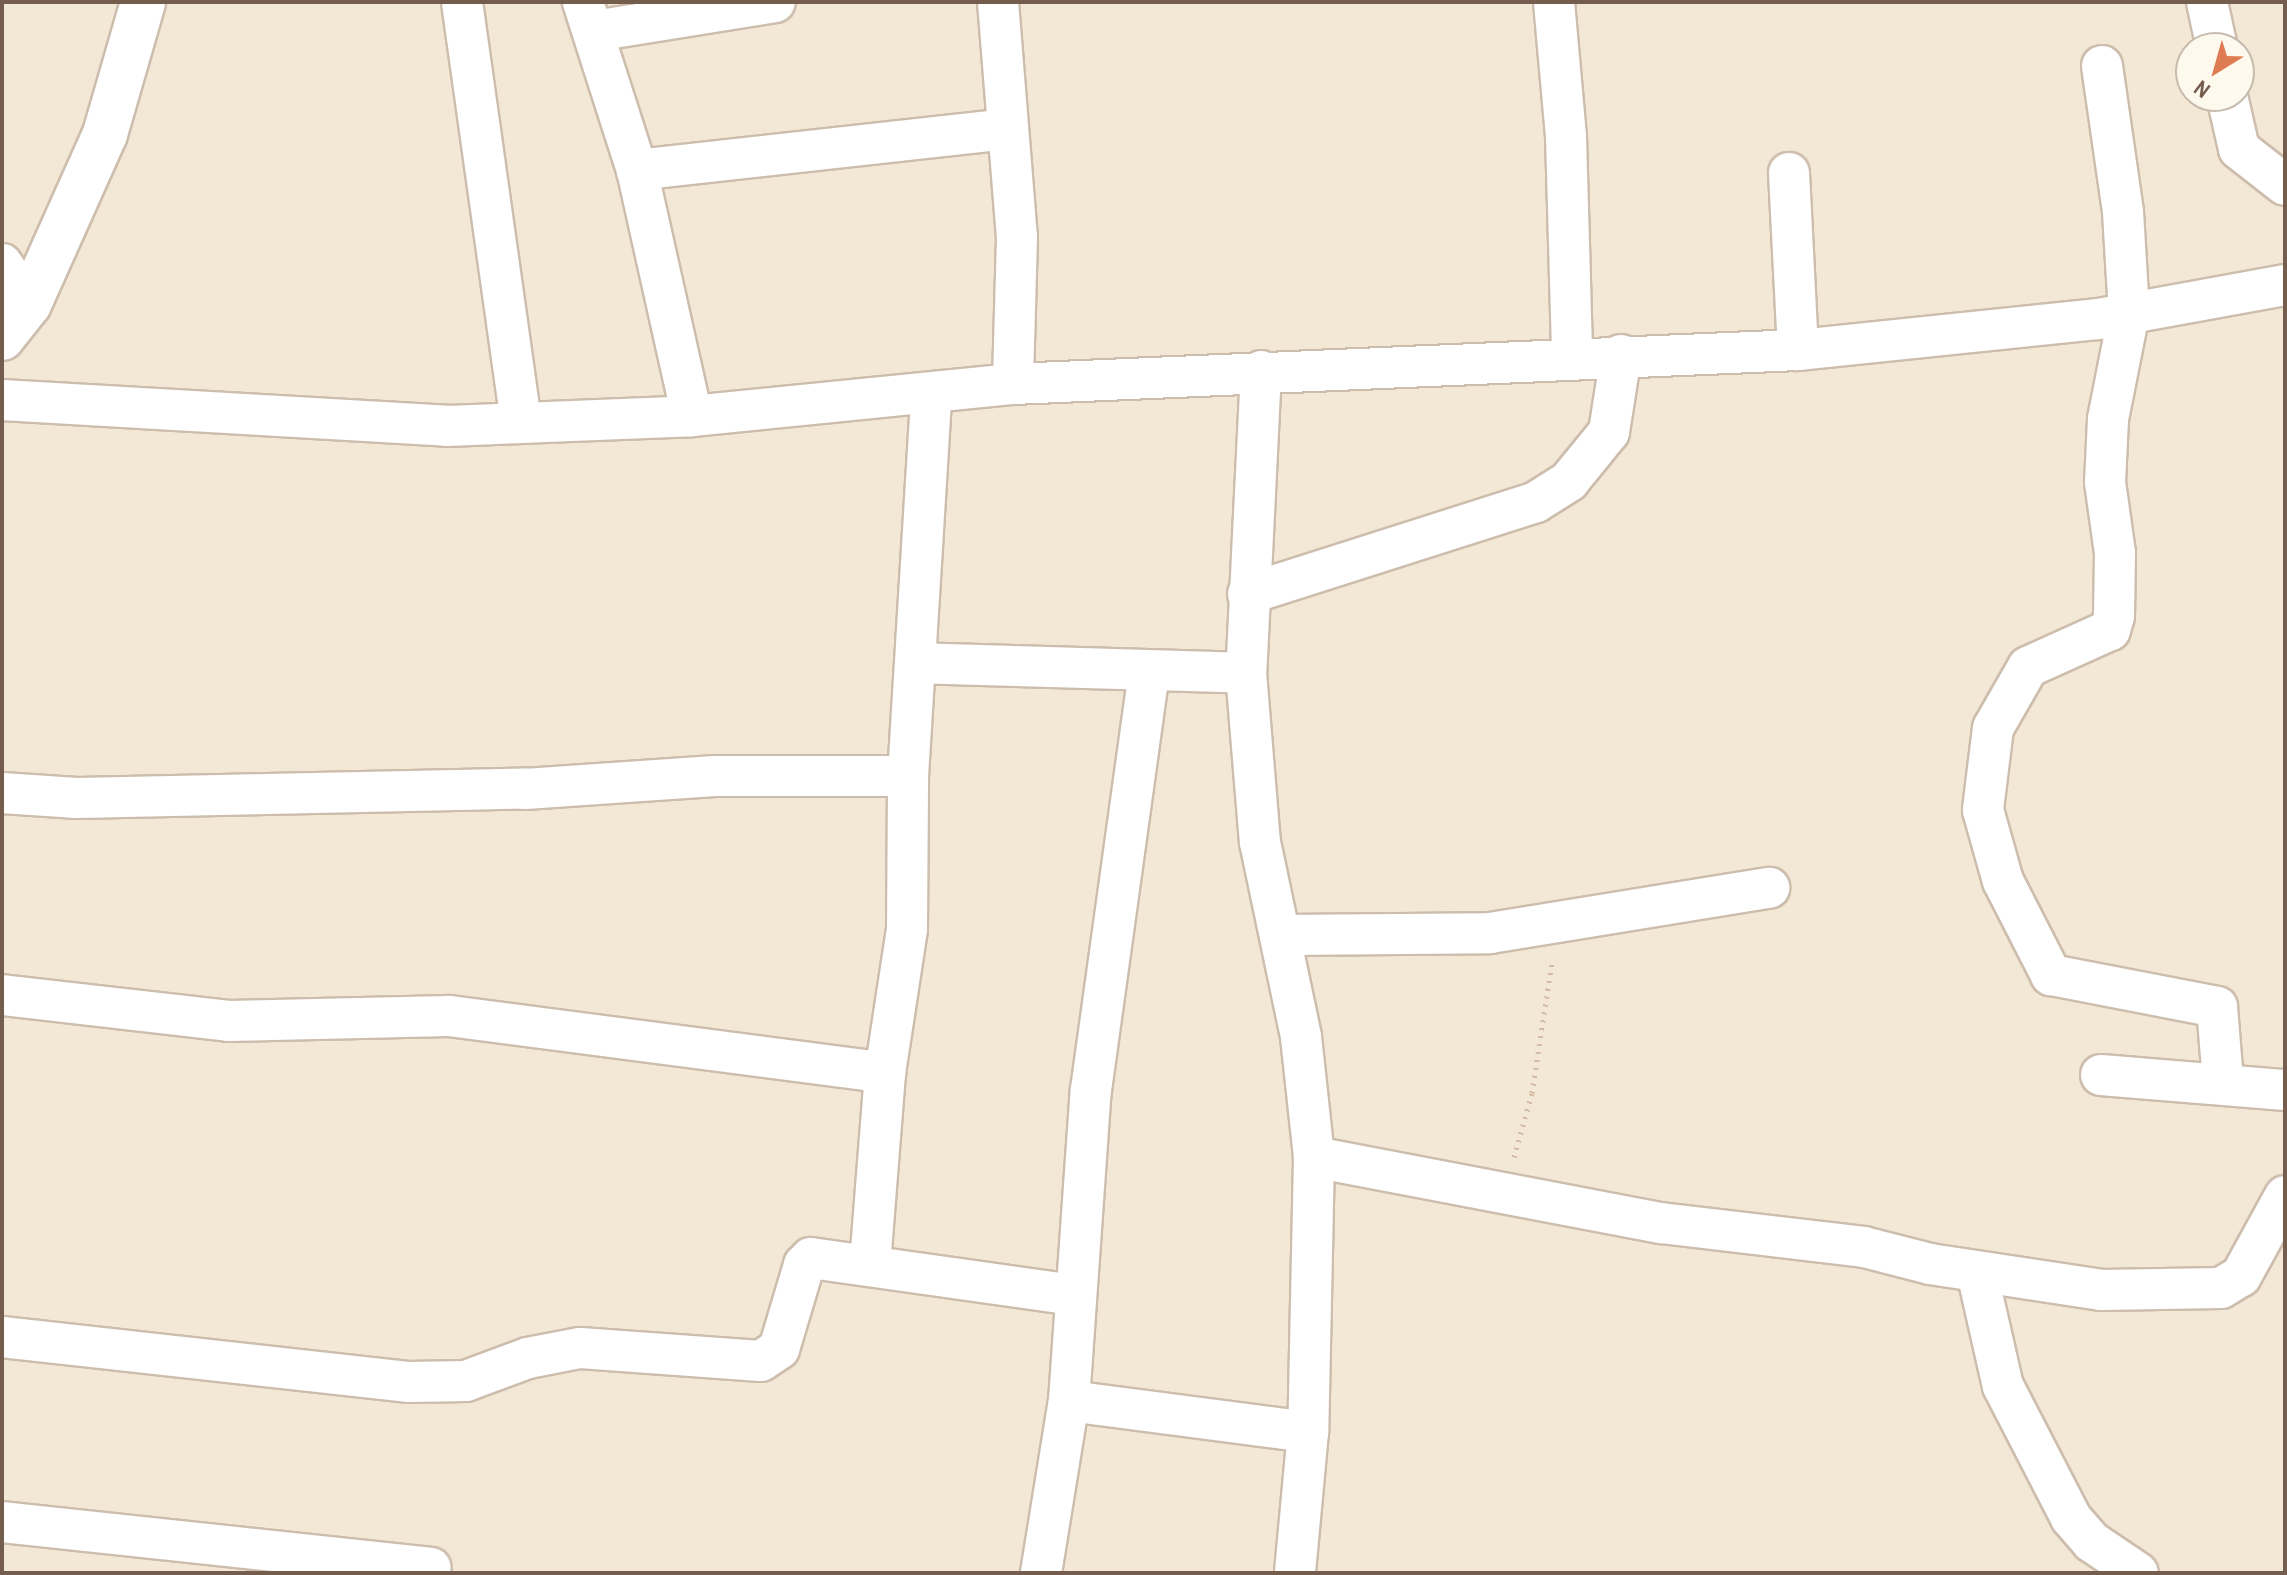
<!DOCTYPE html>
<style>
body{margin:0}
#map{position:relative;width:2287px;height:1575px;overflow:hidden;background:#fbf5e7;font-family:"Archivo Narrow",sans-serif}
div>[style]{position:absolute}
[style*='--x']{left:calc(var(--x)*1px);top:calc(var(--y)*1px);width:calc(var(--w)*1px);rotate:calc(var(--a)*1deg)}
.residential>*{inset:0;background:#f3e7d5}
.path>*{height:5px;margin-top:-2.5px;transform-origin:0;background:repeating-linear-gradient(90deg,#d4b9a3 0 2px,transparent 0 8px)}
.roads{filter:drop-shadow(2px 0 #cdbdad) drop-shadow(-2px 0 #cdbdad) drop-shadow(0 2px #cdbdad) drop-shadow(0 -2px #cdbdad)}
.minor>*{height:40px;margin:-20px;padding:0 20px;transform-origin:20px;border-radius:20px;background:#fff}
.tertiary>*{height:44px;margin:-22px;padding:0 22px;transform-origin:22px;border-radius:22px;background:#fff}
span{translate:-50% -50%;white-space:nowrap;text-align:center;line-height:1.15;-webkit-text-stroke:7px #fef9ed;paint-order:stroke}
.frame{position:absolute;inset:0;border:4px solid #745d4c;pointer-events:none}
.north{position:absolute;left:2175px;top:32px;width:80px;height:80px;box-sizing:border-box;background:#fef9ed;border:2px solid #c7bbad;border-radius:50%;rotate:217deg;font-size:22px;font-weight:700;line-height:32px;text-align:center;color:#745d4c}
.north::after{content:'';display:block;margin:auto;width:28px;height:36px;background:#df7b52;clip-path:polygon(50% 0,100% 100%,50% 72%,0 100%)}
</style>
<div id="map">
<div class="residential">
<div style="clip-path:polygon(evenodd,2px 2px,2285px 2px,2285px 1573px,2px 1573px,2px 2px,2191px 48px,2239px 48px,2239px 96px,2191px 96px,2191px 48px)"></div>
</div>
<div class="path">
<div style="--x:1514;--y:1157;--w:66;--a:-74.3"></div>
<div style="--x:1532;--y:1093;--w:132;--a:-81.3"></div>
</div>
<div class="roads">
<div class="minor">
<div style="--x:462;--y:2;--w:425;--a:82"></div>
<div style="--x:583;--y:2;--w:176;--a:72.2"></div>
<div style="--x:637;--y:170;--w:252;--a:77.4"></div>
<div style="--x:998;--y:2;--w:236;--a:85.4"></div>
<div style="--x:1017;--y:237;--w:147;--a:91.6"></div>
<div style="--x:1554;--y:2;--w:135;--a:84.9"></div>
<div style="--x:1566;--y:136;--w:219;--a:88.4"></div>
<div style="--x:2207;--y:2;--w:47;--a:77.7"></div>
<div style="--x:594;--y:31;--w:183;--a:-9.1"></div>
<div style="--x:2102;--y:66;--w:148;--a:81.8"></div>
<div style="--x:2123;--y:212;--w:101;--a:86.6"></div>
<div style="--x:2129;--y:313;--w:108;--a:101.2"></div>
<div style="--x:2108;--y:419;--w:63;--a:92.7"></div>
<div style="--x:2105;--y:482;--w:72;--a:82"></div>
<div style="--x:2115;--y:553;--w:63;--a:90.9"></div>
<div style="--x:2114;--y:616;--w:15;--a:106"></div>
<div style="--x:2110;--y:630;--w:90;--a:155.7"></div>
<div style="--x:2028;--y:667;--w:70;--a:119.8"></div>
<div style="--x:1993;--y:728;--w:83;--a:97"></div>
<div style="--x:1983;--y:810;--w:74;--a:74.3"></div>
<div style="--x:2003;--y:881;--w:106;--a:62.9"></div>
<div style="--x:2051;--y:975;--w:169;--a:10.9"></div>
<div style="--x:2217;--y:1007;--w:74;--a:85.4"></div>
<div style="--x:2227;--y:96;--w:54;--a:77.2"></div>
<div style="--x:2239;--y:149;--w:58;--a:38"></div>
<div style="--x:637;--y:170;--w:372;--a:-6.3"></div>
<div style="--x:1789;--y:173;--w:177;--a:87.1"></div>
<div style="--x:2;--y:264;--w:48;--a:56"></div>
<div style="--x:1261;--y:371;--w:302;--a:92.8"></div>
<div style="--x:1246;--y:673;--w:170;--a:85.3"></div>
<div style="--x:1260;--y:842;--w:199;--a:78.1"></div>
<div style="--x:1301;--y:1037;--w:121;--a:83.8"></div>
<div style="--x:1314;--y:1157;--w:275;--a:91.2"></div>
<div style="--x:1308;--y:1432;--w:142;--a:95.3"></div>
<div style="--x:2;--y:400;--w:446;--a:3.3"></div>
<div style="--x:447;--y:426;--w:245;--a:-2.3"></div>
<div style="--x:692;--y:416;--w:323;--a:-5.7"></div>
<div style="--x:1013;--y:384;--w:786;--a:-2.48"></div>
<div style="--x:1798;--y:350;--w:302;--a:-5.9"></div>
<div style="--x:2098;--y:319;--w:190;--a:-10.3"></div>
<div style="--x:1248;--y:594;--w:302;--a:-17.7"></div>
<div style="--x:1536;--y:502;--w:39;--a:-32"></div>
<div style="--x:1569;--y:481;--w:63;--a:-50.8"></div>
<div style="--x:1609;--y:432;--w:78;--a:-81.1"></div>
<div style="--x:916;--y:663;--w:330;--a:1.7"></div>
<div style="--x:2;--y:793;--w:75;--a:3.8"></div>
<div style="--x:77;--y:798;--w:448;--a:-1.2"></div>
<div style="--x:525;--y:789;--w:190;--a:-3.9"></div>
<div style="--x:715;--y:776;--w:193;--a:0"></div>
<div style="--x:1281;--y:935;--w:209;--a:-0.5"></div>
<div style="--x:1490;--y:933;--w:283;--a:-9.2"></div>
<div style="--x:2;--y:995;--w:228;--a:6.5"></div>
<div style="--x:229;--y:1021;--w:220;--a:-1.3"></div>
<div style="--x:449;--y:1016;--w:440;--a:7.4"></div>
<div style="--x:2101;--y:1075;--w:185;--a:4.7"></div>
<div style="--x:1314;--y:1157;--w:353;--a:10.8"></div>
<div style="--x:1661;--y:1223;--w:204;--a:6.7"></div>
<div style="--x:1864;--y:1247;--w:68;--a:14.4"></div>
<div style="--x:1930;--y:1264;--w:173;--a:8.6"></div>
<div style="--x:2101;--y:1290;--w:120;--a:-1"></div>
<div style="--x:2221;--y:1288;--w:23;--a:-31"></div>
<div style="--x:2241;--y:1276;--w:91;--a:-61.2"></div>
<div style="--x:870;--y:1264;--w:192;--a:-85.5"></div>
<div style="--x:885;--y:1073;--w:146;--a:-81.3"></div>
<div style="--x:907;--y:929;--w:153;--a:-89.6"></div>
<div style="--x:908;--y:776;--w:380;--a:-86.5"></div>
<div style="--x:1977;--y:1272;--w:117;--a:77.2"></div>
<div style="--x:2003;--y:1386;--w:148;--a:62.7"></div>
<div style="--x:2071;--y:1518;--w:32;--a:49"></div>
<div style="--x:2092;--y:1542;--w:55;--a:34"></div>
<div style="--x:2;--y:1337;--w:408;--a:6.3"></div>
<div style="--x:408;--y:1382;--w:58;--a:-1"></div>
<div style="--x:466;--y:1381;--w:66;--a:-20.4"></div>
<div style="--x:528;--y:1358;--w:53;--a:-10.9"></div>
<div style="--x:580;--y:1348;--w:181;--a:4.1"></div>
<div style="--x:761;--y:1361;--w:22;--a:-34"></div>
<div style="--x:779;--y:1349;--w:88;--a:-73.4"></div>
<div style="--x:804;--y:1265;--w:10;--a:-45"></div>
<div style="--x:811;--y:1258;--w:267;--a:8"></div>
<div style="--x:1069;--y:1401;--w:241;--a:7.4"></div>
<div style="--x:2;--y:1522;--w:431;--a:6.1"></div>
<div style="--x:1041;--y:1573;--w:174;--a:-80.8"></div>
<div style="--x:1069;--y:1401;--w:312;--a:-86"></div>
<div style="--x:1091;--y:1090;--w:423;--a:-82.1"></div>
</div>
<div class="tertiary">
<div style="--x:2;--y:338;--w:43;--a:-51.5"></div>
<div style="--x:29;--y:304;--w:186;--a:-65.9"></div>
<div style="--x:105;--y:134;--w:137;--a:-73.9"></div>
</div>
</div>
<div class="frame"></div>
<div class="north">N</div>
</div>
